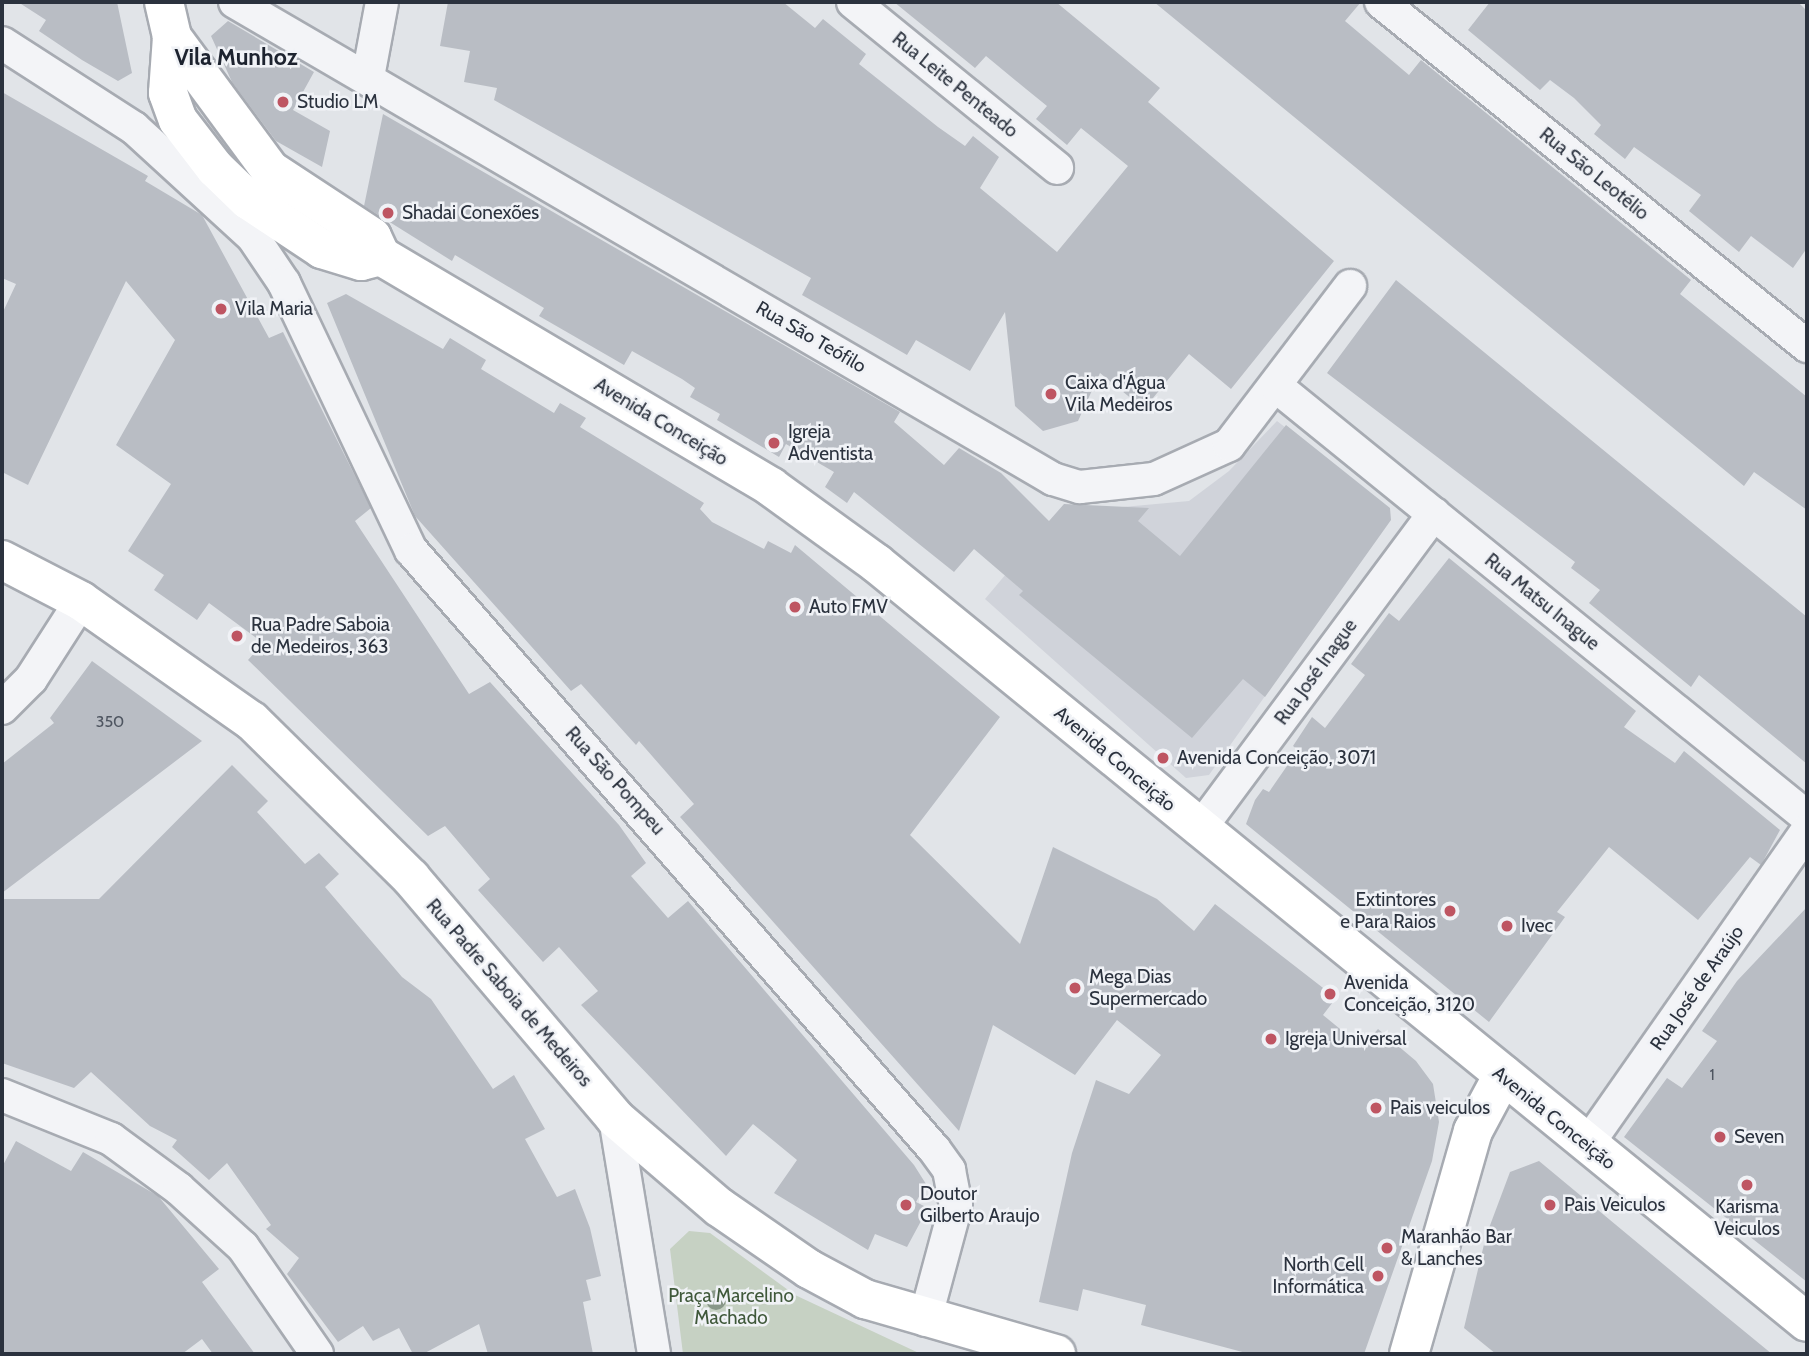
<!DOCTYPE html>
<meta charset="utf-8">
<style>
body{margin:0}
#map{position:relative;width:1809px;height:1356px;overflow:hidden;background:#e1e4e8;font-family:Cabin,sans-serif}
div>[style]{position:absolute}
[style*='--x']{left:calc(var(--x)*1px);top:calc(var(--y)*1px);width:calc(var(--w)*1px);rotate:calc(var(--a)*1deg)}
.built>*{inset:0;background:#d0d3da}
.green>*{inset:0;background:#c6d1c3}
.building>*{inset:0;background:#b9bdc4}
.roads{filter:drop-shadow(2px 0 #a7abb2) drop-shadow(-2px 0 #a7abb2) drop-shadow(0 2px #a7abb2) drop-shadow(0 -2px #a7abb2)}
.street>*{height:32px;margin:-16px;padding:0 16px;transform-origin:16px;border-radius:16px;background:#f3f4f7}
.secondary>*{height:38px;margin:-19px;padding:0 19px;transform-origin:19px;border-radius:19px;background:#fff}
.trees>*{width:20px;height:20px;margin:-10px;border-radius:50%;background:#889788}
.dots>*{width:19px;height:19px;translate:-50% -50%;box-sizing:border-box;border:4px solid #f0f2f6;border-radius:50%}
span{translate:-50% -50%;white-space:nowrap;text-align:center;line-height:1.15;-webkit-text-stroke:5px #f0f2f6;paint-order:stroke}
.number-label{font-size:16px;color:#4e5560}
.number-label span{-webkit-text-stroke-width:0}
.street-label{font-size:19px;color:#2b323e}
.poi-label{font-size:19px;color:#2b323e}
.left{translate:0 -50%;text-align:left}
.right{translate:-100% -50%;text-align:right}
.park-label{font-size:19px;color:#3f583a}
.quarter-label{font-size:23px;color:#1d232f;font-weight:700}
.frame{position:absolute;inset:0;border:4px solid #2b323e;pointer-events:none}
</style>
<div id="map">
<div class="built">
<div style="clip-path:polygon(1277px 421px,1389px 508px,1390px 520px,1209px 775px,1186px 778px,985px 599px,1064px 505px,1101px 509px,1189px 501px,1229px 471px)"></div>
</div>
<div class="green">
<div style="clip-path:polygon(689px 1231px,710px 1233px,795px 1295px,921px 1354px,683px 1354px,670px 1249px)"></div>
</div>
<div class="building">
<div style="clip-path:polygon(18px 2px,117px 2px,132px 73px,118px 81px,82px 60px,39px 31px,46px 20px)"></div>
<div style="clip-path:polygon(448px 2px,783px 2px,815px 28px,823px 19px,866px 54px,859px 64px,938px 127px,965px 146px,973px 136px,999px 157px,980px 188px,1057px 252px,1128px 166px,1081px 128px,1067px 145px,1036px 119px,1047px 106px,1026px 89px,986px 56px,975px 68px,894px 2px,1056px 2px,1160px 88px,1148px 102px,1334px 261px,1231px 389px,1189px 354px,1144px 409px,1100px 373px,1078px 421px,1043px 431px,1015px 406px,1005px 312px,970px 371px,916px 340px,907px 355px,869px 333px,802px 295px,811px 278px,494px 100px,497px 88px,464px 82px,470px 51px,440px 46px)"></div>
<div style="clip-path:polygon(1154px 2px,1361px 2px,1345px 21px,1409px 75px,1421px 60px,1691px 280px,1680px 294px,1807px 397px,1807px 510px,1754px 472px,1744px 486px)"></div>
<div style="clip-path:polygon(1490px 2px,1798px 2px,1807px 11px,1807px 248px,1793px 268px,1751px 236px,1739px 252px,1689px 211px,1701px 195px,1634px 147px,1625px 159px,1594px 134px,1601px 125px,1574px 98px,1550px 80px,1540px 90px,1468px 30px)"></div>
<div style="clip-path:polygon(228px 21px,314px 72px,293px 110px,330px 131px,322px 167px,276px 141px,232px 82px,211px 36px)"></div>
<div style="clip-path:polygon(2px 92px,148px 176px,145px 181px,202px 215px,269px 338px,283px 332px,371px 508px,355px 521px,469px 694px,490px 682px,619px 825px,646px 863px,631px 876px,668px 918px,688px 901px,914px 1165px,926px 1184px,916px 1202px,928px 1208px,907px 1247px,875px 1234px,868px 1250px,774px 1193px,797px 1160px,753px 1124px,726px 1156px,581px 1005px,598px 991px,559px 947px,543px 962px,478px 890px,490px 879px,445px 826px,428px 836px,248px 660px,263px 643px,209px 603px,197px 620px,154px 590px,164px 575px,128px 551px,171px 484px,116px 445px,175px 340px,126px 281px,28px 485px,2px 472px,2px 314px,16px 284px,2px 278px)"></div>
<div style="clip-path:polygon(383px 114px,900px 412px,894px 422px,944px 465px,959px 448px,1001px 473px,1049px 521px,1064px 504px,1149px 508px,1138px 521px,1180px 556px,1286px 425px,1390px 508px,1391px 520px,1265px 697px,1243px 679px,1192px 738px,1019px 595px,1023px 591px,974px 549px,954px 572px,854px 492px,847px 503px,825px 487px,834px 472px,786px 444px,779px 457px,717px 420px,720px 414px,690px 397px,695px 388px,682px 379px,632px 351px,624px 365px,539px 316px,544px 308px,455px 255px,452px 261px,364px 206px)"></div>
<div style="clip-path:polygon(1396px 280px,1807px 617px,1807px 764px,1699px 675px,1691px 687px,1589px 603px,1600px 590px,1571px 568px,1575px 562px,1327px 373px)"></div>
<div style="clip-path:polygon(346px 294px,443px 349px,450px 338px,486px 360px,481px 369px,554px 413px,560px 403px,586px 418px,580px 427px,704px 503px,700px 509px,712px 522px,764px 549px,768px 541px,791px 553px,795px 545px,1000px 717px,910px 835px,1020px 944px,1053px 847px,1157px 899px,1194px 931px,1215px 904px,1336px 998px,1323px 1015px,1362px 1047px,1378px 1029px,1416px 1061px,1433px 1084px,1439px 1122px,1432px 1161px,1364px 1354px,1250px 1354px,1141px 1325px,1146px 1305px,1083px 1289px,1078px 1311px,1039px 1302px,1072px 1153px,1096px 1080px,1129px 1094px,1161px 1055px,1117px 1020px,1075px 1075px,993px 1025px,959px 1131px,680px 817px,694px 804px,639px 741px,636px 745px,581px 684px,571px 691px,415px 516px,327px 303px)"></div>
<div style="clip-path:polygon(1449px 558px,1636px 711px,1624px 727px,1675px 763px,1684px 751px,1780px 830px,1761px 865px,1750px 857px,1698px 920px,1609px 847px,1557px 912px,1565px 917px,1489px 1022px,1246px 824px,1255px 800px,1263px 789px,1269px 792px,1298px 750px,1293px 746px,1312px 717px,1325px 728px,1365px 675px,1351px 664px,1389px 613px,1399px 621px)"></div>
<div style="clip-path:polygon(92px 661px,202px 741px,2px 893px,2px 764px,54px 723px,50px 718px)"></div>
<div style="clip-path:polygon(232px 765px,268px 801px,257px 812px,305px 864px,319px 853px,339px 874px,325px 887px,402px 977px,431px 999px,493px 1089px,514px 1075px,545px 1129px,525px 1139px,557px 1197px,575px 1189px,590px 1228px,601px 1276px,586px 1280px,591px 1300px,583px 1302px,593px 1354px,488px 1354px,479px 1324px,423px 1354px,413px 1354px,399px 1328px,373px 1341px,363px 1326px,338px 1342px,287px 1274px,299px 1258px,266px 1229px,271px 1225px,227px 1163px,209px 1180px,172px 1147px,177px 1140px,150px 1126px,91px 1072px,74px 1088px,2px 1063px,2px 899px,99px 899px)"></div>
<div style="clip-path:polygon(1807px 907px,1807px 1282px,1624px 1137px,1667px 1078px,1682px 1088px,1717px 1041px,1702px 1031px,1737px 981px)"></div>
<div style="clip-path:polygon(16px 1141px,71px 1171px,83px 1152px,158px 1196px,219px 1269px,202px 1282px,255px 1354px,213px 1354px,202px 1339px,182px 1354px,2px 1354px,2px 1167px)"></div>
<div style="clip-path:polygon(1539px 1161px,1722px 1313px,1772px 1354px,1496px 1354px,1464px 1328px,1486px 1236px,1510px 1172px)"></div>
</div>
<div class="roads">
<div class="street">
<div style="--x:235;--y:2;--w:947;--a:30.25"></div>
<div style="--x:1053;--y:479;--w:28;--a:17"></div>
<div style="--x:1080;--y:487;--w:74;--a:-6.2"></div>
<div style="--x:1154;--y:479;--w:82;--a:-24.4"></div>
<div style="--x:1229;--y:445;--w:200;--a:-52.7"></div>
<div style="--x:853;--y:2;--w:263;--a:39.1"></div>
<div style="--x:1381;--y:2;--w:548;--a:38.92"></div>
<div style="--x:2;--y:43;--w:157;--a:32.8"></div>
<div style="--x:134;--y:128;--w:161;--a:42.5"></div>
<div style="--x:253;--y:237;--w:55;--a:56"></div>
<div style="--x:284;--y:283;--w:296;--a:64.6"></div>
<div style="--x:411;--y:550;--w:795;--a:48.88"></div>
<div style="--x:934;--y:1149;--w:26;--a:54"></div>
<div style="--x:949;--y:1170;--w:36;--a:79"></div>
<div style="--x:956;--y:1205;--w:119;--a:105.1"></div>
<div style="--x:368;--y:77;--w:76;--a:-79.4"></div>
<div style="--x:1277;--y:387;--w:682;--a:39.05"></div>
<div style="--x:2;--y:708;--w:41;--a:-45"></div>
<div style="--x:31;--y:679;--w:93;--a:-57.3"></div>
<div style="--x:1199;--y:830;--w:394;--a:-53.4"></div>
<div style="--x:2;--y:1095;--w:118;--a:22"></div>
<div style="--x:111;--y:1139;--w:84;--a:36.3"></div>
<div style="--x:179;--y:1189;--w:86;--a:42.2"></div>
<div style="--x:243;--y:1247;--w:130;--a:55.3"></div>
<div style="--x:615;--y:1118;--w:239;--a:80.6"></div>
<div style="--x:1587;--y:1145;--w:383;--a:-55"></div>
</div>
<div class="secondary">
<div style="--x:164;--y:2;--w:36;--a:77"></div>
<div style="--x:172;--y:37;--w:56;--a:94.1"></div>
<div style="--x:168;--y:93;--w:29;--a:70"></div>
<div style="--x:178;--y:120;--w:61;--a:52.4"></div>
<div style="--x:215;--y:168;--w:46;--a:44.1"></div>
<div style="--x:248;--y:200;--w:89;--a:33.5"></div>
<div style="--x:322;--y:249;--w:41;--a:17.1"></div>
<div style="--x:361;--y:261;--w:21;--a:-14"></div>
<div style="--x:172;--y:37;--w:165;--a:53.6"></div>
<div style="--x:270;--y:170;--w:122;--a:33.3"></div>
<div style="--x:372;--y:237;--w:21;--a:65"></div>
<div style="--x:381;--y:256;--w:453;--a:30.6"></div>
<div style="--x:771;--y:487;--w:130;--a:35.9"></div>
<div style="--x:876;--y:563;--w:1201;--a:39.19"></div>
<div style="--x:2;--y:560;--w:89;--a:27.4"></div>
<div style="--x:81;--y:601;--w:209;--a:35.1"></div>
<div style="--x:252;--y:721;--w:223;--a:44.6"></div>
<div style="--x:411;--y:878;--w:315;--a:49.6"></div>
<div style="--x:615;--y:1118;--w:137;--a:40.6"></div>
<div style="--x:719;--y:1207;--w:109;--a:34.6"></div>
<div style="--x:809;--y:1269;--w:64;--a:28.2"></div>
<div style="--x:865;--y:1299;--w:199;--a:16.1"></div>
<div style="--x:1409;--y:1354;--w:232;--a:-74"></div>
<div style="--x:1473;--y:1131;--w:64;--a:-61.8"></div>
</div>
</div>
<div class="trees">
<div style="left:716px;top:1300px"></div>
</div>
<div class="dots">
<div style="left:283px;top:102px;background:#be5562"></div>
<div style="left:388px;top:213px;background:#be5562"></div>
<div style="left:221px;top:309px;background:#be5562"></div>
<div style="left:1051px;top:394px;background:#be5562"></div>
<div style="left:774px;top:443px;background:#be5562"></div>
<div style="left:795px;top:607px;background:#be5562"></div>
<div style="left:237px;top:636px;background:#be5562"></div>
<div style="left:1163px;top:758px;background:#be5562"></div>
<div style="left:1450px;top:911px;background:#be5562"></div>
<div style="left:1507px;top:926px;background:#be5562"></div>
<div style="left:1075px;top:988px;background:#be5562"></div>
<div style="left:1330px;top:994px;background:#be5562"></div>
<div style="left:1271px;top:1039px;background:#be5562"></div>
<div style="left:1376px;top:1108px;background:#be5562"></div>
<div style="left:1720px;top:1137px;background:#be5562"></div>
<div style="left:1747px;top:1185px;background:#be5562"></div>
<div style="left:906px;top:1205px;background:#be5562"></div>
<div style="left:1550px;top:1205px;background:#be5562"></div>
<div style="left:1387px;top:1248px;background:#be5562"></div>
<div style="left:1378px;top:1276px;background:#be5562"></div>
</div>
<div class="number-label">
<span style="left:110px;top:722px">350</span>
<span style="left:1712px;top:1075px">1</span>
</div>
<div class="street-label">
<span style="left:955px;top:85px;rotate:39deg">Rua Leite Penteado</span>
<span style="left:1594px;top:174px;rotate:39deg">Rua São Leotélio</span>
<span style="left:811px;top:337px;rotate:30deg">Rua São Teófilo</span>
<span style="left:661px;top:422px;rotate:31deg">Avenida Conceição</span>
<span style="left:1542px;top:602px;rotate:39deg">Rua Matsu Inague</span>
<span style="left:1316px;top:672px;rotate:-54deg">Rua José Inague</span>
<span style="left:1115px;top:759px;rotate:40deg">Avenida Conceição</span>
<span style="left:615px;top:781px;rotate:48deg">Rua São Pompeu</span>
<span style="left:1697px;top:988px;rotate:-55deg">Rua José de Araújo</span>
<span style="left:509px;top:993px;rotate:49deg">Rua Padre Saboia de Medeiros</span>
<span style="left:1554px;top:1118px;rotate:39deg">Avenida Conceição</span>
</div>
<div class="poi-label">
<span class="left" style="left:297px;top:102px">Studio LM</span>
<span class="left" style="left:402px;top:213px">Shadai Conexões</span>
<span class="left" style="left:235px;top:309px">Vila Maria</span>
<span class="left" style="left:1065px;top:394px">Caixa d'Água<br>Vila Medeiros</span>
<span class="left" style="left:788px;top:443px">Igreja<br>Adventista</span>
<span class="left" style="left:809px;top:607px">Auto FMV</span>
<span class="left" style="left:251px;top:636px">Rua Padre Saboia<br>de Medeiros, 363</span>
<span class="left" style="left:1177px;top:758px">Avenida Conceição, 3071</span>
<span class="right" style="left:1436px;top:911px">Extintores<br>e Para Raios</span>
<span class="left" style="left:1521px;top:926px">Ivec</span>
<span class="left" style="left:1089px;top:988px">Mega Dias<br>Supermercado</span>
<span class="left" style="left:1344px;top:994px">Avenida<br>Conceição, 3120</span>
<span class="left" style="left:1285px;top:1039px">Igreja Universal</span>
<span class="left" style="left:1390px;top:1108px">Pais veiculos</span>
<span class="left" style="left:1734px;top:1137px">Seven</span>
<span class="left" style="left:920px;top:1205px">Doutor<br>Gilberto Araujo</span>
<span class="left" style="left:1564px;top:1205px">Pais Veiculos</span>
<span style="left:1747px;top:1218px">Karisma<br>Veiculos</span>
<span class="left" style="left:1401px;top:1248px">Maranhão Bar<br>&amp; Lanches</span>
<span class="right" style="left:1364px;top:1276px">North Cell<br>Informática</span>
</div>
<div class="park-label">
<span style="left:731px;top:1307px">Praça Marcelino<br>Machado</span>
</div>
<div class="quarter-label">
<span style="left:236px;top:57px">Vila Munhoz</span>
</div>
<div class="frame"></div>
</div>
